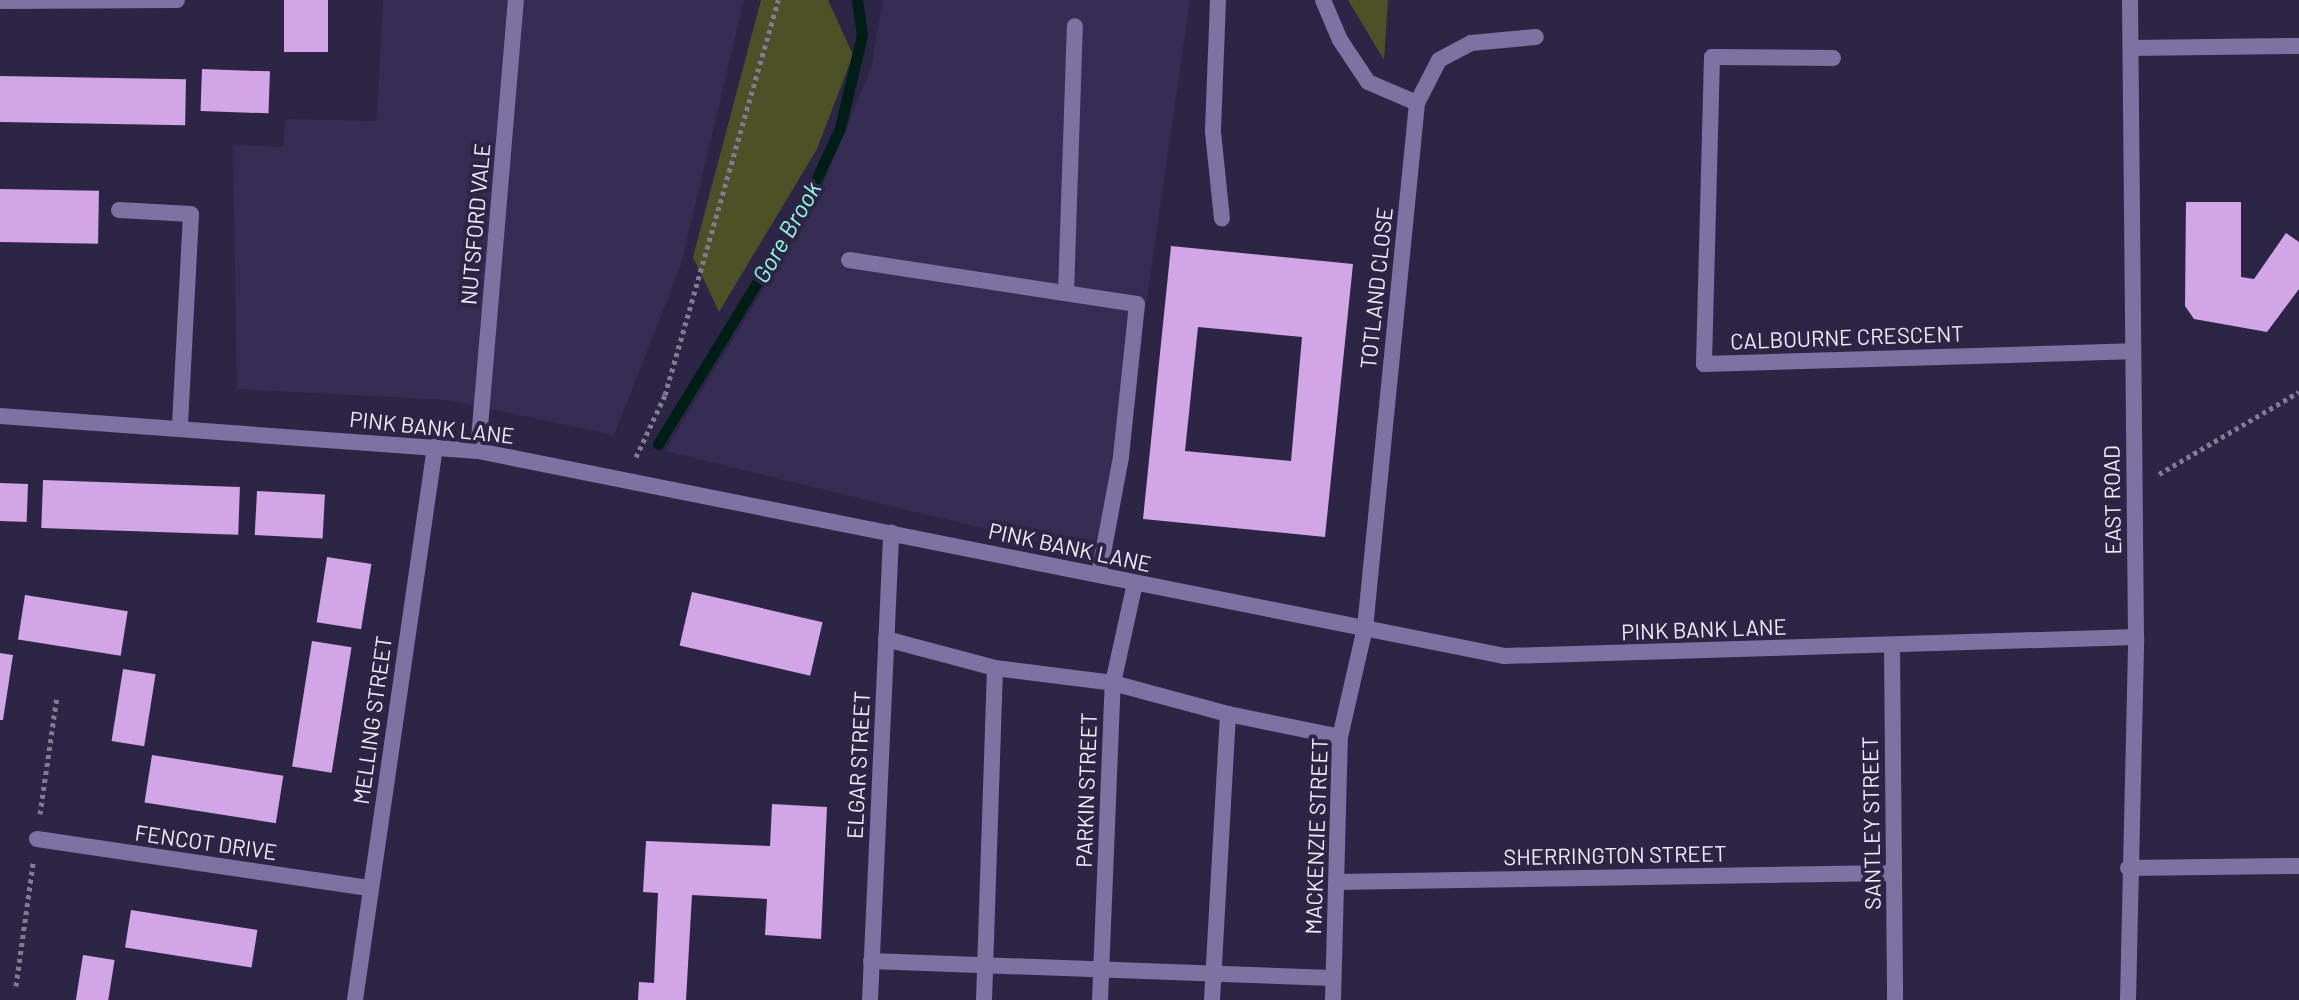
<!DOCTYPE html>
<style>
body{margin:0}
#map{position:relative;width:2299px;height:1000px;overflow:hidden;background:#2d2545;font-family:Barlow,sans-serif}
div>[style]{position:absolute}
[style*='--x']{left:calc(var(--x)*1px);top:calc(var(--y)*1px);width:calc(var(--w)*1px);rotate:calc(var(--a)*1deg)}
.built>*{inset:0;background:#372c54}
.green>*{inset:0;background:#4c5128}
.stream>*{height:11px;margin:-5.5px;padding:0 5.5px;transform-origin:5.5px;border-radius:5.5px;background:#001d16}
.building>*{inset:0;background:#d1a5e6;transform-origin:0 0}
.path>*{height:5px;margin-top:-2.5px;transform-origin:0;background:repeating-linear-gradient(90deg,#817b93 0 4px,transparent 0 8px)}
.lane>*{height:16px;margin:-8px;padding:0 8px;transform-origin:8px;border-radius:8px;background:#7d72a2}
.street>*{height:16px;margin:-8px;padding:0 8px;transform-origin:8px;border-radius:8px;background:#7d72a2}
span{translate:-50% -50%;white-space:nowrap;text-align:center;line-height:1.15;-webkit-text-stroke:8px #2d2545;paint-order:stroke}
.street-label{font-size:22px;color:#f2effd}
.water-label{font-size:24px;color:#93fade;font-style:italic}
</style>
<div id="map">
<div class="built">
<div style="clip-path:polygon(383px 0,744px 0,681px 265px,614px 435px,448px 400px,237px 389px,233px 145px,283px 147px,286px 119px,377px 121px)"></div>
<div style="clip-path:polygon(883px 0,1190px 0,1109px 559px,665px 451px,815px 204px,871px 68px)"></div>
</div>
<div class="green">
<div style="clip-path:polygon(761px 0,828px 0,853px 55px,817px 149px,719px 312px,693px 257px)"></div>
<div style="clip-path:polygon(1348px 0,1388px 0,1384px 60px)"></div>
</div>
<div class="stream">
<div style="--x:658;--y:444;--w:281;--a:-58.5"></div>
<div style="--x:805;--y:204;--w:84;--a:-65.3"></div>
<div style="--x:840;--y:128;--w:96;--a:-76.7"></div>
<div style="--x:862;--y:35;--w:35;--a:-98"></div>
</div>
<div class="building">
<div style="left:284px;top:0;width:44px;height:52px"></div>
<div style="left:202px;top:69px;width:68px;height:42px;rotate:2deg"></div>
<div style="left:0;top:76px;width:186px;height:46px;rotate:1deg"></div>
<div style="left:0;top:189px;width:99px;height:53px;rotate:1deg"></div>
<div style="clip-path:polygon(2186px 202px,2241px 202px,2241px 277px,2254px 279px,2286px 233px,2299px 242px,2299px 289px,2267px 332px,2194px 319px,2185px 306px)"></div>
<div style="clip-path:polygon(evenodd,1171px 246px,1353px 264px,1325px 537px,1143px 519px,1171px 246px,1198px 327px,1302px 337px,1291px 461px,1185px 451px,1198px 327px)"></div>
<div style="left:43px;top:480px;width:197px;height:48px;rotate:2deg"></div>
<div style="left:0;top:483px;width:28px;height:38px;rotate:2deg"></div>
<div style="left:257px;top:491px;width:68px;height:44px;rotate:3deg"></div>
<div style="left:327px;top:557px;width:45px;height:66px;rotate:9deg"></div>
<div style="left:692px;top:592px;width:134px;height:55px;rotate:13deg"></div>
<div style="left:25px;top:595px;width:104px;height:45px;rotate:9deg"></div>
<div style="left:312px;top:641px;width:40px;height:127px;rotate:9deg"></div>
<div style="clip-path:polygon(0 653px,13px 655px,3px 720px,0 720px)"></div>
<div style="left:123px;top:669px;width:33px;height:73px;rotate:9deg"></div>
<div style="left:152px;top:755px;width:133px;height:48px;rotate:9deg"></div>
<div style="clip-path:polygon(772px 804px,827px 807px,821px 939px,765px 935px,767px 899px,692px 895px,686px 1000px,638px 1000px,639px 982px,654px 983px,658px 893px,643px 892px,646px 841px,770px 846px)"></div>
<div style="left:131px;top:910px;width:128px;height:38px;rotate:9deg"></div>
<div style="left:83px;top:955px;width:32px;height:46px;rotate:9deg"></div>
</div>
<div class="path">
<div style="--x:636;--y:457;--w:68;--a:-64.9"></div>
<div style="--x:665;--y:395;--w:411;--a:-74"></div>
<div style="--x:2159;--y:474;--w:162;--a:-30.4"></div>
<div style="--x:40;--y:814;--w:119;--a:-81.8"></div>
<div style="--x:16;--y:986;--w:124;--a:-82.1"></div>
</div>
<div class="lane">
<div style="--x:849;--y:260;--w:291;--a:8.7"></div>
<div style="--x:1137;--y:304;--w:154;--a:96"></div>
<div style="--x:1121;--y:457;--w:120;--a:100.6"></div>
<div style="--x:1066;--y:293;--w:267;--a:-88.1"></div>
<div style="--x:886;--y:639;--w:113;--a:14.9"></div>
<div style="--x:1228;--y:714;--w:114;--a:11.6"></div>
<div style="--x:871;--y:961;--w:462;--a:2.1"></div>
<div style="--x:984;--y:1000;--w:332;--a:-88.1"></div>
<div style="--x:995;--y:668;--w:119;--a:7.2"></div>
<div style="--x:1113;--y:683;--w:119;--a:15.1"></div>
<div style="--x:1228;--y:714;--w:286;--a:93.2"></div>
</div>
<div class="street">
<div style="--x:1218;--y:0;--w:132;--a:92.2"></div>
<div style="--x:1213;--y:132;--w:87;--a:84.1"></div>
<div style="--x:1323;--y:0;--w:43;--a:67"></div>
<div style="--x:1340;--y:40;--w:50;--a:56.3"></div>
<div style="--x:1368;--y:82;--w:53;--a:23.2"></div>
<div style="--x:0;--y:1;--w:177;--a:-0.3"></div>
<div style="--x:2131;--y:48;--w:168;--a:-0.7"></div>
<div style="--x:1833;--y:58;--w:121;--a:-179.5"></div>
<div style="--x:1712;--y:57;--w:307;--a:91.5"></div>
<div style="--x:1704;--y:364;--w:427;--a:-1.7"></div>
<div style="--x:119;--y:210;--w:72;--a:3.2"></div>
<div style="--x:191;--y:214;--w:213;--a:93"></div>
<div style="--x:0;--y:416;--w:479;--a:4.2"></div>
<div style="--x:478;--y:451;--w:1046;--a:11.3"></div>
<div style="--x:1504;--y:656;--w:632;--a:-1.72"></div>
<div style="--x:478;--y:451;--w:453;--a:-85.2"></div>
<div style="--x:1892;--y:646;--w:354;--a:89.5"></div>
<div style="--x:37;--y:839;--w:337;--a:8.4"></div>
<div style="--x:2128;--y:868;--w:171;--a:-0.7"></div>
<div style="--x:1337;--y:882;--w:557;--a:-0.93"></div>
<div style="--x:355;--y:1000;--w:559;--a:-81.77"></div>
<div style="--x:870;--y:1000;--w:468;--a:-87.4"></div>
<div style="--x:1100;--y:1000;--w:317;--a:-87.7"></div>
<div style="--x:1113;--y:683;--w:102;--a:-77.6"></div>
<div style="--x:1333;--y:1000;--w:263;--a:-88.5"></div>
<div style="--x:1340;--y:737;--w:112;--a:-77.1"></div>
<div style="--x:1365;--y:628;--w:528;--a:-84.34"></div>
<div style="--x:1417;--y:103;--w:48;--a:-62.9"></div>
<div style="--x:1439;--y:60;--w:36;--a:-28"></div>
<div style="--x:1471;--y:43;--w:65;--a:-5.3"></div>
<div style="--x:2128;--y:1000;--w:363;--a:-88.7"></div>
<div style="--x:2136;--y:637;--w:637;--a:-90.54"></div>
</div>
<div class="street-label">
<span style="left:475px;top:224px;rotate:-85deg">NUTSFORD VALE</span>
<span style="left:1376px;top:288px;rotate:-84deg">TOTLAND CLOSE</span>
<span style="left:1847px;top:337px;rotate:-2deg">CALBOURNE CRESCENT</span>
<span style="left:432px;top:427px;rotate:6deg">PINK BANK LANE</span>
<span style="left:2112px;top:500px;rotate:-91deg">EAST ROAD</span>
<span style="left:1070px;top:547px;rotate:12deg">PINK BANK LANE</span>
<span style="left:1704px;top:629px;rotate:-2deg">PINK BANK LANE</span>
<span style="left:372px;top:720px;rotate:-82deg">MELLING STREET</span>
<span style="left:858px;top:765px;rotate:-87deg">ELGAR STREET</span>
<span style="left:1086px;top:790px;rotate:-88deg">PARKIN STREET</span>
<span style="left:1871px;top:823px;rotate:-91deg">SANTLEY STREET</span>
<span style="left:1316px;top:836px;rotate:-88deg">MACKENZIE STREET</span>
<span style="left:206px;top:842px;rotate:8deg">FENCOT DRIVE</span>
<span style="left:1615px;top:855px;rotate:-1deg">SHERRINGTON STREET</span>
</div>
<div class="water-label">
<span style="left:786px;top:232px;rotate:-60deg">Gore Brook</span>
</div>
</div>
